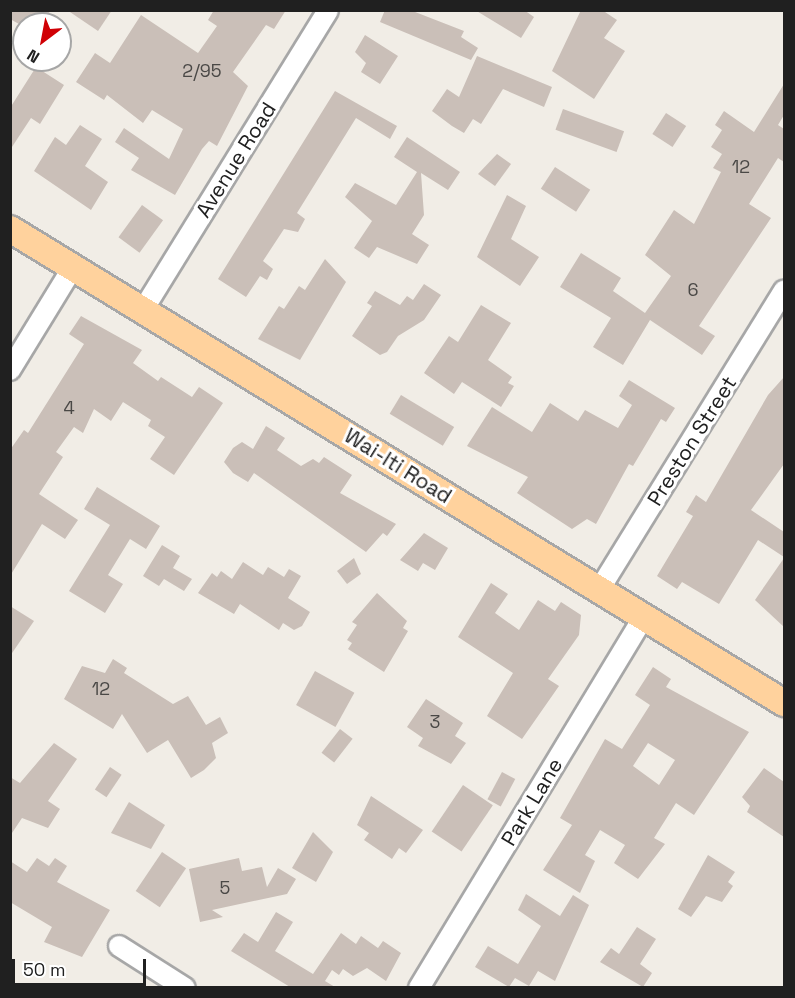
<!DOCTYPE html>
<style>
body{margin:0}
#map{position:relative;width:795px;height:998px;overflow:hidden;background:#f1ede6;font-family:"Space Grotesk",sans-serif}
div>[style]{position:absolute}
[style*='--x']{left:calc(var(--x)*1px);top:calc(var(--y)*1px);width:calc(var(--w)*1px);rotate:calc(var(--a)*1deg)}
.building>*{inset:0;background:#cabfb8;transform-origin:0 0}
.roads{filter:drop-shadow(2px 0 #a7a7a7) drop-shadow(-2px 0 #a7a7a7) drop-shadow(0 2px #a7a7a7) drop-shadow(0 -2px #a7a7a7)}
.minor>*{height:20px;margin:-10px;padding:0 10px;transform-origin:10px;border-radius:10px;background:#fff}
.major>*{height:26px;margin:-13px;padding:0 13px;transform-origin:13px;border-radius:13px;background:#ffd29d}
span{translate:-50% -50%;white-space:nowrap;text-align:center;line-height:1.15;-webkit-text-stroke:6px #fff;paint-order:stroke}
.number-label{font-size:18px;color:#4a4846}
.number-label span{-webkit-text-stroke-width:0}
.street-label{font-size:21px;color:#202020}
.frame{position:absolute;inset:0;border:12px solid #202020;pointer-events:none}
.north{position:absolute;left:12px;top:12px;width:60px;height:60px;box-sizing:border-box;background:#fff;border:2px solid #a6a6a6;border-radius:50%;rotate:212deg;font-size:16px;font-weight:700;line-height:24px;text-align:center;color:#202020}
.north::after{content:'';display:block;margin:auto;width:21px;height:27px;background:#d00005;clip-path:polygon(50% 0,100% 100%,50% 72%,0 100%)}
.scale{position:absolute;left:12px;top:959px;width:134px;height:27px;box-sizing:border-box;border:3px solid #202020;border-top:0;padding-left:8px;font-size:18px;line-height:21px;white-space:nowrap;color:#202020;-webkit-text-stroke:4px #fff;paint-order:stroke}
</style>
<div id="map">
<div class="building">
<div style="clip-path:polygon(10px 10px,51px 10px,42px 24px,19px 24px,10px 19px)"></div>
<div style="clip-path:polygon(67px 10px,112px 10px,98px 31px)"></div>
<div style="clip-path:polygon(214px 10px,286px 10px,274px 29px,266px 25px,233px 72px,248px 86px,217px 146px,209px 141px,202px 149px,175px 195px,131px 170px,139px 158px,115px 142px,124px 128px,169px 159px,183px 129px,152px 110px,143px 123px,107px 95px,104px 100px,76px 82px,95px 53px,110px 63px,141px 15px,198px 53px,217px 26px,208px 20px)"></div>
<div style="clip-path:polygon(385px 10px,410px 10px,464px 31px,461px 37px,478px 48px,471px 60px,380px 22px)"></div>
<div style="clip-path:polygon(475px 10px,524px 10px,534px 17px,521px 38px)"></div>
<div style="clip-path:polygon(581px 10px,602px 10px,617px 20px,604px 38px,625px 51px,594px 99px,552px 71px)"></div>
<div style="clip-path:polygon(365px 35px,398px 56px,380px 84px,361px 72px,366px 63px,355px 52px)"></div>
<div style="clip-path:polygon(477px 56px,552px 87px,544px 107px,503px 89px,481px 124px,473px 119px,464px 133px,452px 126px,432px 111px,447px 89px,459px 97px)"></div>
<div style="clip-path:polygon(36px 67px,64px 85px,40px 124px,31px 118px,10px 150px,10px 108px)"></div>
<div style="clip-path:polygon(784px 84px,784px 115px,778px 125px,784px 129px,784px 162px,778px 158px,749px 204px,771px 218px,699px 326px,715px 336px,702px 355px,650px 320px,623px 365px,593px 347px,611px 318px,560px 287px,581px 253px,621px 278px,613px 291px,645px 313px,671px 276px,645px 255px,674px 210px,694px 224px,721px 172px,713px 168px,722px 154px,711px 147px,722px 130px,715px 125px,724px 111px,754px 132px)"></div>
<div style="clip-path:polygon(335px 91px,397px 126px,390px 139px,356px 118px,297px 213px,305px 219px,298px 232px,284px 229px,263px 261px,273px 269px,267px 280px,260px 276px,246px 297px,218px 279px)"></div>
<div style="left:563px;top:109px;width:65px;height:22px;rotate:20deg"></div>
<div style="left:666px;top:113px;width:24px;height:25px;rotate:33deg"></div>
<div style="clip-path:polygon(80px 125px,102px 139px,85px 166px,108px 182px,91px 210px,34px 171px,55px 137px,66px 145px)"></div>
<div style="clip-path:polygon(407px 137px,460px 172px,448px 190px,421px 173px,424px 215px,412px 234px,429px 245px,417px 264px,377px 247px,369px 258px,354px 248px,372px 221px,345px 197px,355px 183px,396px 205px,417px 172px,394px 157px)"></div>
<div style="clip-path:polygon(497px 154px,511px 164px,495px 186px,478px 174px)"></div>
<div style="left:555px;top:167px;width:42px;height:26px;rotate:33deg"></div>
<div style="clip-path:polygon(507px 195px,526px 206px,511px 239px,539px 257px,520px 286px,477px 257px)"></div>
<div style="left:142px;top:205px;width:26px;height:40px;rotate:36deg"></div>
<div style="clip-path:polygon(325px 259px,346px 282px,300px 360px,258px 339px,279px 306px,284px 309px,299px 286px,305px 290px)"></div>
<div style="clip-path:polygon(424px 284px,441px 295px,424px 320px,398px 336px,387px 352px,380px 355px,352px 336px,372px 306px,367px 303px,375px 291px,400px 305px,407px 296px,413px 300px)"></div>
<div style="clip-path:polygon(481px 305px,511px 323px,488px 360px,512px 377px,508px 383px,514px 386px,501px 407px,462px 382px,454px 394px,424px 373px,449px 336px,458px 342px)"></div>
<div style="clip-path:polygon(81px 316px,142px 350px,133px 363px,158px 381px,161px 377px,192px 397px,199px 387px,223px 403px,174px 475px,150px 459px,165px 437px,148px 426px,151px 420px,123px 402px,111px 421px,94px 409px,83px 433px,74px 427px,56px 452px,63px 457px,39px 494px,78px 520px,65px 539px,42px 524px,10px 576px,10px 450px,24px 430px,28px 433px,84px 344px,69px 334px)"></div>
<div style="clip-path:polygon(784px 377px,784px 464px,751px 510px,784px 532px,784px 557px,758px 540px,719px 604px,682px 582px,677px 589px,657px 576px,693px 516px,686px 512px,696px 495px,706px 502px,768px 395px)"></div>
<div style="clip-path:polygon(629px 380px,675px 408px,666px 422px,661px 419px,633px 466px,629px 464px,596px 524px,587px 519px,572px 529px,517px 493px,528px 477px,467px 446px,492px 407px,532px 432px,550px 403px,578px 421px,585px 410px,618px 428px,632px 405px,619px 396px)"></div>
<div style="left:401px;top:395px;width:62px;height:22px;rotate:31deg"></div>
<div style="clip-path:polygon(266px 426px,285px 438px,277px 450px,301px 466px,313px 459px,319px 463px,324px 457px,352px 475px,340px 493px,396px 524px,387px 536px,383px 533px,366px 552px,254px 473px,248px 482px,233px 473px,224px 462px,233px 448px,242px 442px,253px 449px)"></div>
<div style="clip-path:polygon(97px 487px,160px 526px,146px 549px,130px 539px,108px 575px,123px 584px,105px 613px,69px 591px,110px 525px,84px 509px)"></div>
<div style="clip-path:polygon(424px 533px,448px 548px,435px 570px,423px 563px,418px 571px,400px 560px)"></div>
<div style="clip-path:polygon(162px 545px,180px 556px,173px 568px,192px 579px,184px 591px,164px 579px,159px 586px,143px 576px)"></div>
<div style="clip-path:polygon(354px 558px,361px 574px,347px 584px,337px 571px)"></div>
<div style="clip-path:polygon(784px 558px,784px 627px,755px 600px)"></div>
<div style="clip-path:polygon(243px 562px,263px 575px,268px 567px,284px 577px,289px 569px,301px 576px,288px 598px,310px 612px,302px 626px,294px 630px,283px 623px,279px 630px,240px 604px,234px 614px,198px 593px,212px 573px,217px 577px,221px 571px,232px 579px)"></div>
<div style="clip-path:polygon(491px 583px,508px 594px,495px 613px,519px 630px,538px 600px,555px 611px,561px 602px,581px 615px,579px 635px,548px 679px,559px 686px,522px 739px,487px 716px,513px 673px,458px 637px)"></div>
<div style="clip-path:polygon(377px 593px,407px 621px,403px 628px,408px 631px,384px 672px,348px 649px,352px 643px,347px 640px,357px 625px,352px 622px)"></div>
<div style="clip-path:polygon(10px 606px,34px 621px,10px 656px)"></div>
<div style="clip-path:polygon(113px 659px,127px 668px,124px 673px,173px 704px,188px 696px,206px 725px,220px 717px,228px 733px,212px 743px,216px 758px,204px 770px,191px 778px,168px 740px,147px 753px,122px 714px,113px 729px,64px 699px,82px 666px,105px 673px)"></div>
<div style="clip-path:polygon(evenodd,653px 667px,671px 679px,666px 687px,749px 732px,694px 815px,676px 803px,654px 838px,665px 844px,638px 879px,614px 863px,625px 845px,600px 830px,585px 855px,595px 861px,580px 893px,543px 870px,572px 825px,560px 818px,605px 739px,622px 749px,650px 705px,635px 695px,653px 667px,648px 743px,675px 760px,659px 785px,633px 766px,648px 743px)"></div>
<div style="left:315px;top:671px;width:45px;height:39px;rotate:29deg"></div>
<div style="clip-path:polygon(426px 699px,463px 723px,455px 736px,466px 743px,451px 764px,418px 746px,423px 738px,407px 727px)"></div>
<div style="left:340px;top:729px;width:16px;height:30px;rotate:38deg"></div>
<div style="clip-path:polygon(54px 743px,77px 759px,48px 801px,60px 809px,48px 828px,22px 818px,10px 836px,10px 777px,20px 783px)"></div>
<div style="left:110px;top:767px;width:14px;height:27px;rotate:34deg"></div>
<div style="clip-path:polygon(764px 768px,784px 782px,784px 837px,747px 812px,750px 806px,742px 797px)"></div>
<div style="left:502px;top:772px;width:15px;height:31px;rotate:28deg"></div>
<div style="left:463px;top:785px;width:36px;height:56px;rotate:34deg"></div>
<div style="clip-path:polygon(371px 796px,423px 830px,406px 853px,399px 848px,392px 859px,364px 840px,369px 833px,357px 825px)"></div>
<div style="clip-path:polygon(129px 802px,165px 825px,151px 849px,111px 833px)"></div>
<div style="clip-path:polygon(313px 832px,333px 852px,316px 882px,292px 868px)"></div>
<div style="left:162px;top:852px;width:29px;height:47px;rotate:34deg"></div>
<div style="clip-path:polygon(708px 855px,735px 872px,728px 882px,733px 886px,722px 902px,706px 896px,691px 917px,678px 909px)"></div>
<div style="clip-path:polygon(37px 858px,49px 866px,55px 858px,67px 866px,57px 882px,110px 910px,82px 957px,44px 942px,52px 927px,10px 902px,10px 861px,27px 872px)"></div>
<div style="clip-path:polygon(239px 858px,242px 871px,262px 867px,267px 887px,278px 868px,296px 879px,287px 894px,212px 910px,223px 917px,200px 922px,189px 869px)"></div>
<div style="clip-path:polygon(526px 894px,560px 916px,573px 895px,589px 905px,555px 981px,538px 971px,529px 986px,515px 978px,509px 987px,475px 967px,488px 946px,518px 964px,541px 926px,518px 910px)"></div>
<div style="clip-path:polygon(276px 912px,293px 922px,275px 951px,313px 974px,341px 933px,356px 944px,361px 936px,378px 948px,383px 941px,401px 953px,386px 981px,367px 968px,353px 976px,343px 969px,339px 975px,332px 970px,325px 981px,335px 987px,290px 987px,231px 951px,244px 933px,258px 942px)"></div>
<div style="clip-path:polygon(637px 927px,656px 939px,640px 964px,652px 973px,643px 987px,600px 962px,611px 948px,619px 954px)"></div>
</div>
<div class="roads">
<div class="minor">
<div style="--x:143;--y:310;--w:352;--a:-58.3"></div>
<div style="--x:10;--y:370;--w:121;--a:-58.5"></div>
<div style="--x:599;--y:590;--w:352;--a:-58.3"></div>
<div style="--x:119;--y:946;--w:78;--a:32.5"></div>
<div style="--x:419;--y:988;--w:434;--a:-58.8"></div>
</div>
<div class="major">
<div style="--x:10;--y:229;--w:908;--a:31.48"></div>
</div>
</div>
<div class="number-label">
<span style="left:202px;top:71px">2/95</span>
<span style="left:741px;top:167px">12</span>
<span style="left:693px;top:290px">6</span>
<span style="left:69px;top:408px">4</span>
<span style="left:101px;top:689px">12</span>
<span style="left:435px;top:722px">3</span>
<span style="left:225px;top:888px">5</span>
</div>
<div class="street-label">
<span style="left:236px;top:160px;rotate:-58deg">Avenue Road</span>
<span style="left:692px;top:441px;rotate:-58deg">Preston Street</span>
<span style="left:398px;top:466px;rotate:32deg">Wai-Iti Road</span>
<span style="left:532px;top:802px;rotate:-59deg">Park Lane</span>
</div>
<div class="frame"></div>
<div class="north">N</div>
<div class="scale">50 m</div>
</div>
